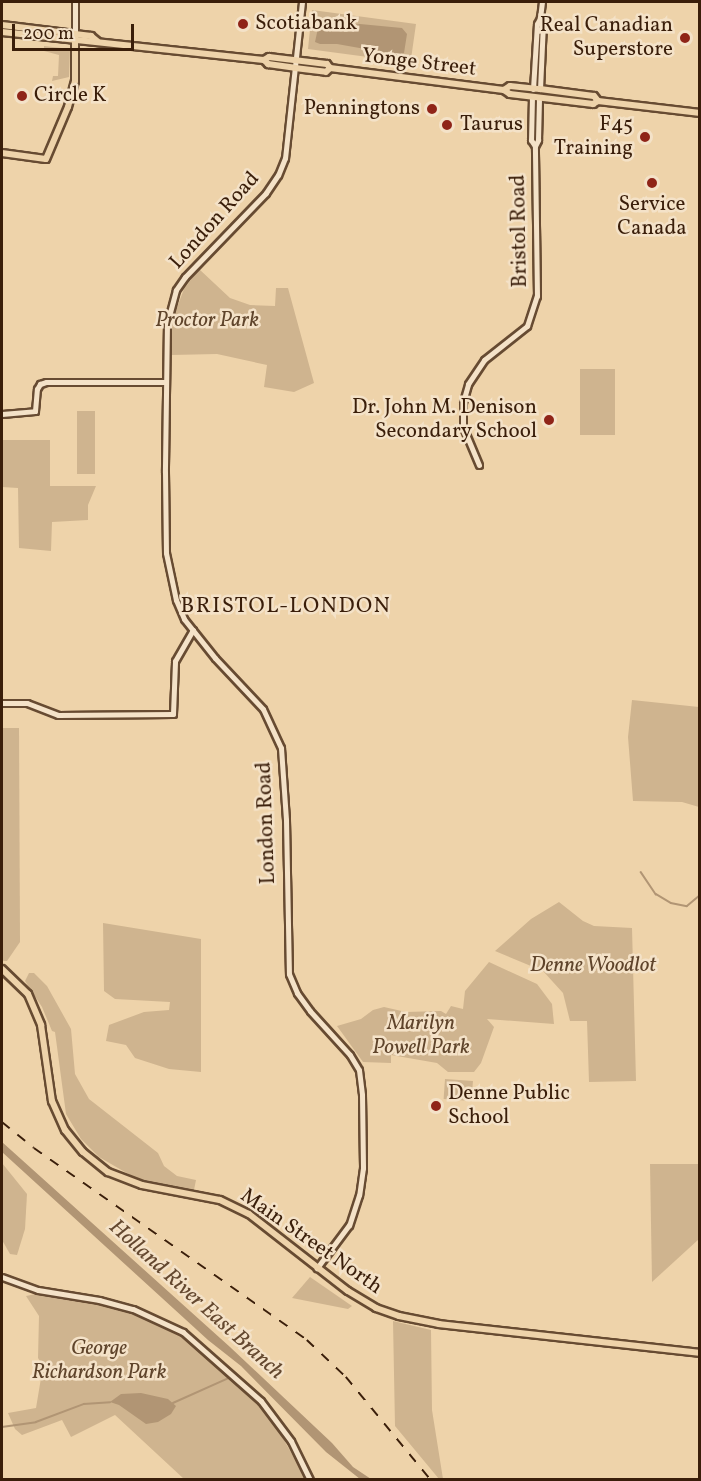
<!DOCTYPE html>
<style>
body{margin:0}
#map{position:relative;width:701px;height:1481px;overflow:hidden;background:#eed3aa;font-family:Vollkorn,serif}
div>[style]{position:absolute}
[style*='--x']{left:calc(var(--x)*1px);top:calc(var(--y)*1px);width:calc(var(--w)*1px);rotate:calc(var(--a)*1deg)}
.green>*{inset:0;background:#cfb48f;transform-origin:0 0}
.water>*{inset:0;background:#b19574}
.stream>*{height:1.5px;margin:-0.75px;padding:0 0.75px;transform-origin:0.75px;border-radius:0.75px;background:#b19574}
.roads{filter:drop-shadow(2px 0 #674b32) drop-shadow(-2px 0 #674b32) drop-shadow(0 2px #674b32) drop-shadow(0 -2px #674b32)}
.minor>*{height:5px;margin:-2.5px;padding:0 2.5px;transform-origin:2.5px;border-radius:2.5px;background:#f4e2c8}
.major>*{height:6px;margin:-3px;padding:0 3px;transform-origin:3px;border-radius:3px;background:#eed3aa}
.rail>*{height:1.5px;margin-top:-0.75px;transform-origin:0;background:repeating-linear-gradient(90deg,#3a1e0a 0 10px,transparent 0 20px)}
.dots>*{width:16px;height:16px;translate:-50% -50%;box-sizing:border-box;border:3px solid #f4e2c8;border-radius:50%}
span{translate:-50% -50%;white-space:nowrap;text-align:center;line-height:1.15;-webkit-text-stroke:5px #f4e2c8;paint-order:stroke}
.poi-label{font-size:21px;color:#3a1e0a}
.left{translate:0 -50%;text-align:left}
.right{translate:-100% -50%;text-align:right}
.street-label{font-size:21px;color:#3a1e0a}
.park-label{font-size:21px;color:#5f442b;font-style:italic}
.neighbourhood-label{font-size:22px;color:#3a1e0a;letter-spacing:1.5px}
.water-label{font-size:22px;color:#64482f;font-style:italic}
.frame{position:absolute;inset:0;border:3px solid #3a1e0a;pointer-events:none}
.scale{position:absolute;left:12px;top:24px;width:122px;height:27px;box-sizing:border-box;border:3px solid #3a1e0a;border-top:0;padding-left:8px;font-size:18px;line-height:21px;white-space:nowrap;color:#3a1e0a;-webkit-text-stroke:4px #f4e2c8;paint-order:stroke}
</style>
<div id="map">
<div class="green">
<div style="clip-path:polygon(312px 10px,416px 24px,410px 66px,398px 61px,308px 49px)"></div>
<div style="clip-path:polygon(44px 46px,70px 49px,69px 77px,52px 81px,53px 76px,58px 76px,59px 55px,44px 51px)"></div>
<div style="clip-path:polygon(199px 269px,230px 298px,250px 305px,275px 306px,276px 288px,288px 288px,314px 383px,294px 392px,264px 387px,267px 365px,217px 354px,171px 355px,171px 331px,176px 310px,184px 289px)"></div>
<div style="left:580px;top:369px;width:35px;height:66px"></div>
<div style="left:77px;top:411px;width:18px;height:63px"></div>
<div style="clip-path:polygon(2px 440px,50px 440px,50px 486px,96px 486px,88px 505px,88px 520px,52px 522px,51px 551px,19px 548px,18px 488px,2px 487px)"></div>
<div style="clip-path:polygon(632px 700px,699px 707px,699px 807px,682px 802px,633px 801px,628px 737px)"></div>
<div style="clip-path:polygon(2px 728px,19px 728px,20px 942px,7px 961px,4px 961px,2px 960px)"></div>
<div style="clip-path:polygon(559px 902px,583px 921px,594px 926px,632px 928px,636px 1081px,589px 1082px,587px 1021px,570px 1021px,563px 993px,543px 971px,495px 951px,531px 919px)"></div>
<div style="clip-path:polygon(103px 923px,201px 939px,201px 1072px,169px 1069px,135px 1058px,126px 1045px,106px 1041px,109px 1025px,144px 1012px,169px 1010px,170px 1002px,115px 999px,104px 991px)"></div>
<div style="clip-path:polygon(489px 962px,537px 984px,552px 1004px,554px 1024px,487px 1019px,494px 1027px,481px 1063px,474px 1072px,448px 1072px,437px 1063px,391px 1055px,391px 1063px,363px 1062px,337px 1026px,361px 1019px,373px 1010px,384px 1007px,406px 1012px,441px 1011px,446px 1014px,451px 1006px,463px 1009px,465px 991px)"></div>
<div style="clip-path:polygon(29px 973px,34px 973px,47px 986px,71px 1029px,75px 1074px,89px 1099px,158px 1153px,164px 1166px,177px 1176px,196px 1180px,194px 1190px,137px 1179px,99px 1157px,81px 1139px,66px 1114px,55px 1032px,52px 1031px,42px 1007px,25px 981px)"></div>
<div style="left:445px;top:1079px;width:28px;height:20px;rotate:4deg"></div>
<div style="clip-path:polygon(2px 1163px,27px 1194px,25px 1229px,17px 1255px,10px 1254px,2px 1240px)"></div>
<div style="clip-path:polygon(650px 1164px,700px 1164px,699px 1239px,652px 1282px)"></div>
<div style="clip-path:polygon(310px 1277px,352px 1306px,348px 1309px,292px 1298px)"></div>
<div style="clip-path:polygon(36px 1294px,112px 1306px,154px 1320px,175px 1332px,222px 1369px,255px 1401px,276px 1426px,306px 1479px,184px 1479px,115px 1415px,71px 1437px,62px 1420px,22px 1435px,15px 1429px,8px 1413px,36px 1408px,43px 1366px,38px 1358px,39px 1316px,26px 1296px)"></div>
<div style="clip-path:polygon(393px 1321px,431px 1330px,432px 1410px,443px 1479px,439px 1479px,395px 1426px)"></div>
</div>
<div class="water">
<div style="clip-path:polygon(320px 19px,331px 21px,335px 27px,360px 24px,402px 28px,407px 34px,404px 53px,399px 55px,337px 44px,320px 44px,315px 42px)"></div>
<div style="clip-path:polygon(2px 1142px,230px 1347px,332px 1443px,353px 1467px,371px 1479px,360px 1479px,326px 1452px,241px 1366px,208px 1340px,2px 1152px)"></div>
<div style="clip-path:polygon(141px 1393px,168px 1399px,176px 1406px,171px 1414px,158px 1422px,146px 1424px,119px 1405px,110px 1402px,121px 1394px)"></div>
</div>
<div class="stream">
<div style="--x:641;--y:872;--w:27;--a:56"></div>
<div style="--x:656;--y:894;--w:17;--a:31"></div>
<div style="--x:671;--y:903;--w:16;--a:11"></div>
<div style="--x:687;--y:906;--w:17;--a:-40"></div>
<div style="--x:173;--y:1403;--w:61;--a:-24.1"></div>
<div style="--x:2;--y:1427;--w:34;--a:-8"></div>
<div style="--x:36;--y:1422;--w:51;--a:-20.6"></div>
<div style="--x:84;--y:1404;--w:26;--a:-4"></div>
</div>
<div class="roads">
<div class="minor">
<div style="--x:302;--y:2;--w:157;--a:96.2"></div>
<div style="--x:285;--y:158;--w:18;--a:112"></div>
<div style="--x:278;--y:175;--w:22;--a:124"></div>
<div style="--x:266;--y:193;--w:117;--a:134"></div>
<div style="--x:185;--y:277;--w:16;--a:125"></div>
<div style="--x:176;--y:290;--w:34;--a:105"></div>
<div style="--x:167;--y:323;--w:149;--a:90.8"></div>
<div style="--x:165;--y:472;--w:81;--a:89.3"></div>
<div style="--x:166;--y:553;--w:48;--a:78"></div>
<div style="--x:176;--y:600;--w:21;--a:67"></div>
<div style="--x:184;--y:619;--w:50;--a:51.5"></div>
<div style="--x:215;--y:658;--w:70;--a:46.7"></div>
<div style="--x:263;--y:709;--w:43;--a:65.2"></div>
<div style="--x:281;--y:748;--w:72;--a:86"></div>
<div style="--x:286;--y:820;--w:154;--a:88.9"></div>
<div style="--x:289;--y:974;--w:21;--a:67"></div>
<div style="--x:297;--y:993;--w:22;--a:54"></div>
<div style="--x:310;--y:1011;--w:59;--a:47.7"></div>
<div style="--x:350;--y:1055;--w:17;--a:59"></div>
<div style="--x:359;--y:1070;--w:25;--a:83"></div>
<div style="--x:362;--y:1095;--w:73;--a:89.2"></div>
<div style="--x:363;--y:1168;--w:27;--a:98"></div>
<div style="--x:359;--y:1195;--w:32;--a:108"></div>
<div style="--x:349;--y:1225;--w:54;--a:126.7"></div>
<div style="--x:75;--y:37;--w:35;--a:-90"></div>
<div style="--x:533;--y:89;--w:65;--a:-86.5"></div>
<div style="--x:537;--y:24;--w:7;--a:-63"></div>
<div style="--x:540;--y:18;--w:16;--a:-83"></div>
<div style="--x:540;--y:89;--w:65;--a:-87.4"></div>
<div style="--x:543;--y:24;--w:7;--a:-117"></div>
<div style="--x:532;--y:97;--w:43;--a:91.3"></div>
<div style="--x:531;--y:140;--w:7;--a:56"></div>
<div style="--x:2;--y:414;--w:33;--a:-5"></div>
<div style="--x:35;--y:411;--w:22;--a:-85"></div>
<div style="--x:37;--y:389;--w:6;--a:-59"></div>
<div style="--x:40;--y:384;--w:6;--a:-18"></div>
<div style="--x:46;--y:382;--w:119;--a:0"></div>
<div style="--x:479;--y:465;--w:41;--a:-112.8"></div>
<div style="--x:463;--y:427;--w:25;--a:-90"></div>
<div style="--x:463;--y:402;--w:19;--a:-74"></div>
<div style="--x:468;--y:384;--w:29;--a:-56"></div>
<div style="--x:484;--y:360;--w:55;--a:-38.3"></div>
<div style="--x:527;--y:326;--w:32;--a:-72"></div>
<div style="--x:537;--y:296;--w:150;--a:-90.8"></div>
<div style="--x:535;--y:146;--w:7;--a:-63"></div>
<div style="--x:538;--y:140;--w:42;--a:-88.6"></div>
<div style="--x:2;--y:703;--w:25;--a:0"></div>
<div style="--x:27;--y:703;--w:33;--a:21"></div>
<div style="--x:58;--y:715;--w:115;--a:-0.5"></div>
<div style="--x:173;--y:714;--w:53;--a:-87.8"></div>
<div style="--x:175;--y:661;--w:36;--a:-60"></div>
<div style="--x:2;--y:1277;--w:38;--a:20"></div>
<div style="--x:38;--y:1290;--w:62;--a:9.3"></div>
<div style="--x:99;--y:1300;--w:35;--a:15"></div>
<div style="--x:133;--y:1309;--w:55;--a:24.7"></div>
<div style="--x:183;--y:1332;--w:104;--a:41.5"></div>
<div style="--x:261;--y:1401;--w:50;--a:53.1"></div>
<div style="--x:291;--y:1441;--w:43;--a:64"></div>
</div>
<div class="major">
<div style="--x:2;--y:25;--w:90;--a:7"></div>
<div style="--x:91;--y:36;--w:8;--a:40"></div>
<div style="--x:2;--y:32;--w:263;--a:6.1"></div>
<div style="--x:264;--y:60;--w:6;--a:45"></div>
<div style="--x:268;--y:64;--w:27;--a:8"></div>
<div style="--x:295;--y:68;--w:31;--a:7"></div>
<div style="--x:326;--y:72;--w:6;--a:-45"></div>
<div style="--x:330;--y:68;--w:175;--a:7.2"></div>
<div style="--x:504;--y:90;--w:7;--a:34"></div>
<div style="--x:510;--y:94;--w:84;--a:6.9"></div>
<div style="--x:593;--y:104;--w:6;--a:-31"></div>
<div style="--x:598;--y:101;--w:103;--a:6.7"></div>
<div style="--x:264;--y:60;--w:6;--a:-31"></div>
<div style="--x:269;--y:57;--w:58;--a:6.9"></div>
<div style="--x:327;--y:64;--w:5;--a:53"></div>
<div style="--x:504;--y:90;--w:7;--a:-34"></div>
<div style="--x:510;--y:86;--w:30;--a:6"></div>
<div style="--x:540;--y:89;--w:54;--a:7.4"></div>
<div style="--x:594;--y:96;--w:6;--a:51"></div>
<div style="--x:2;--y:153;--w:44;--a:7.8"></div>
<div style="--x:46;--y:159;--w:56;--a:-67.1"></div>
<div style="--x:68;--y:107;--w:27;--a:-75"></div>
<div style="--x:75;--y:81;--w:39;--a:-90"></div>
<div style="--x:2;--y:969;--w:36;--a:44"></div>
<div style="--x:28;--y:994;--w:34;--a:67"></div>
<div style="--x:41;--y:1025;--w:77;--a:81.8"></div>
<div style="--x:52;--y:1101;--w:32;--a:66"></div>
<div style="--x:65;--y:1130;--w:28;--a:51"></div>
<div style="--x:83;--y:1152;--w:32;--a:39"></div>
<div style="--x:108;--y:1172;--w:36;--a:21"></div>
<div style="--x:142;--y:1185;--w:79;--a:10.9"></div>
<div style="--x:220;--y:1200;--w:32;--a:26"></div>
<div style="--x:249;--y:1214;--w:125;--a:37.9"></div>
<div style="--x:348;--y:1291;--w:33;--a:31"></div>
<div style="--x:376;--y:1308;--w:24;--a:19"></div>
<div style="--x:399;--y:1316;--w:41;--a:11.3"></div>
<div style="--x:439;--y:1324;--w:263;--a:6.3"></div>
</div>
</div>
<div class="rail">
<div style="--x:2;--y:1122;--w:41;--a:39.1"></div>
<div style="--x:34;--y:1148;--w:334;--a:35.1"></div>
<div style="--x:307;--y:1340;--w:54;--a:43.5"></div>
<div style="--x:346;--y:1377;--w:134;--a:50.5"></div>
</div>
<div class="dots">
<div style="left:243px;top:24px;background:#8f2418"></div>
<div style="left:685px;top:38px;background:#8f2418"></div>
<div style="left:22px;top:96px;background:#8f2418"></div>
<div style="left:432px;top:109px;background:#8f2418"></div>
<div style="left:447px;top:125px;background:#8f2418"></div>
<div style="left:645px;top:137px;background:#8f2418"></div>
<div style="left:652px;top:183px;background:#8f2418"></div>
<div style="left:549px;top:420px;background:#8f2418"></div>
<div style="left:436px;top:1106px;background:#8f2418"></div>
</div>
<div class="poi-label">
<span class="left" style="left:255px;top:24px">Scotiabank</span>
<span class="right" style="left:673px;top:38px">Real Canadian<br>Superstore</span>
<span class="left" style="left:34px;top:96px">Circle K</span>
<span class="right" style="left:420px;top:109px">Penningtons</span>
<span class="left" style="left:460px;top:125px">Taurus</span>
<span class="right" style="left:633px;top:137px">F45<br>Training</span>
<span style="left:652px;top:217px">Service<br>Canada</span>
<span class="right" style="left:537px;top:420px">Dr. John M. Denison<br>Secondary School</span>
<span class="left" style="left:448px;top:1106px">Denne Public<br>School</span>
</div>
<div class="street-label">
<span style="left:419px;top:63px;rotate:7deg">Yonge Street</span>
<span style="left:215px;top:221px;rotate:-48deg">London Road</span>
<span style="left:520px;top:231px;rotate:-91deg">Bristol Road</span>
<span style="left:267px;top:823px;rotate:-92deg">London Road</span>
<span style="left:311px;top:1242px;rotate:35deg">Main Street North</span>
</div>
<div class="park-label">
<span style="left:207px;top:321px">Proctor Park</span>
<span style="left:593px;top:966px">Denne Woodlot</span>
<span style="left:421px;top:1036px">Marilyn<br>Powell Park</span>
<span style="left:99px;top:1361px">George<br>Richardson Park</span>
</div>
<div class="neighbourhood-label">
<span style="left:286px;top:607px">BRISTOL-LONDON</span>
</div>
<div class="water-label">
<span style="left:196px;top:1300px;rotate:42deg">Holland River East Branch</span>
</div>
<div class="frame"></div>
<div class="scale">200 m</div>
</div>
